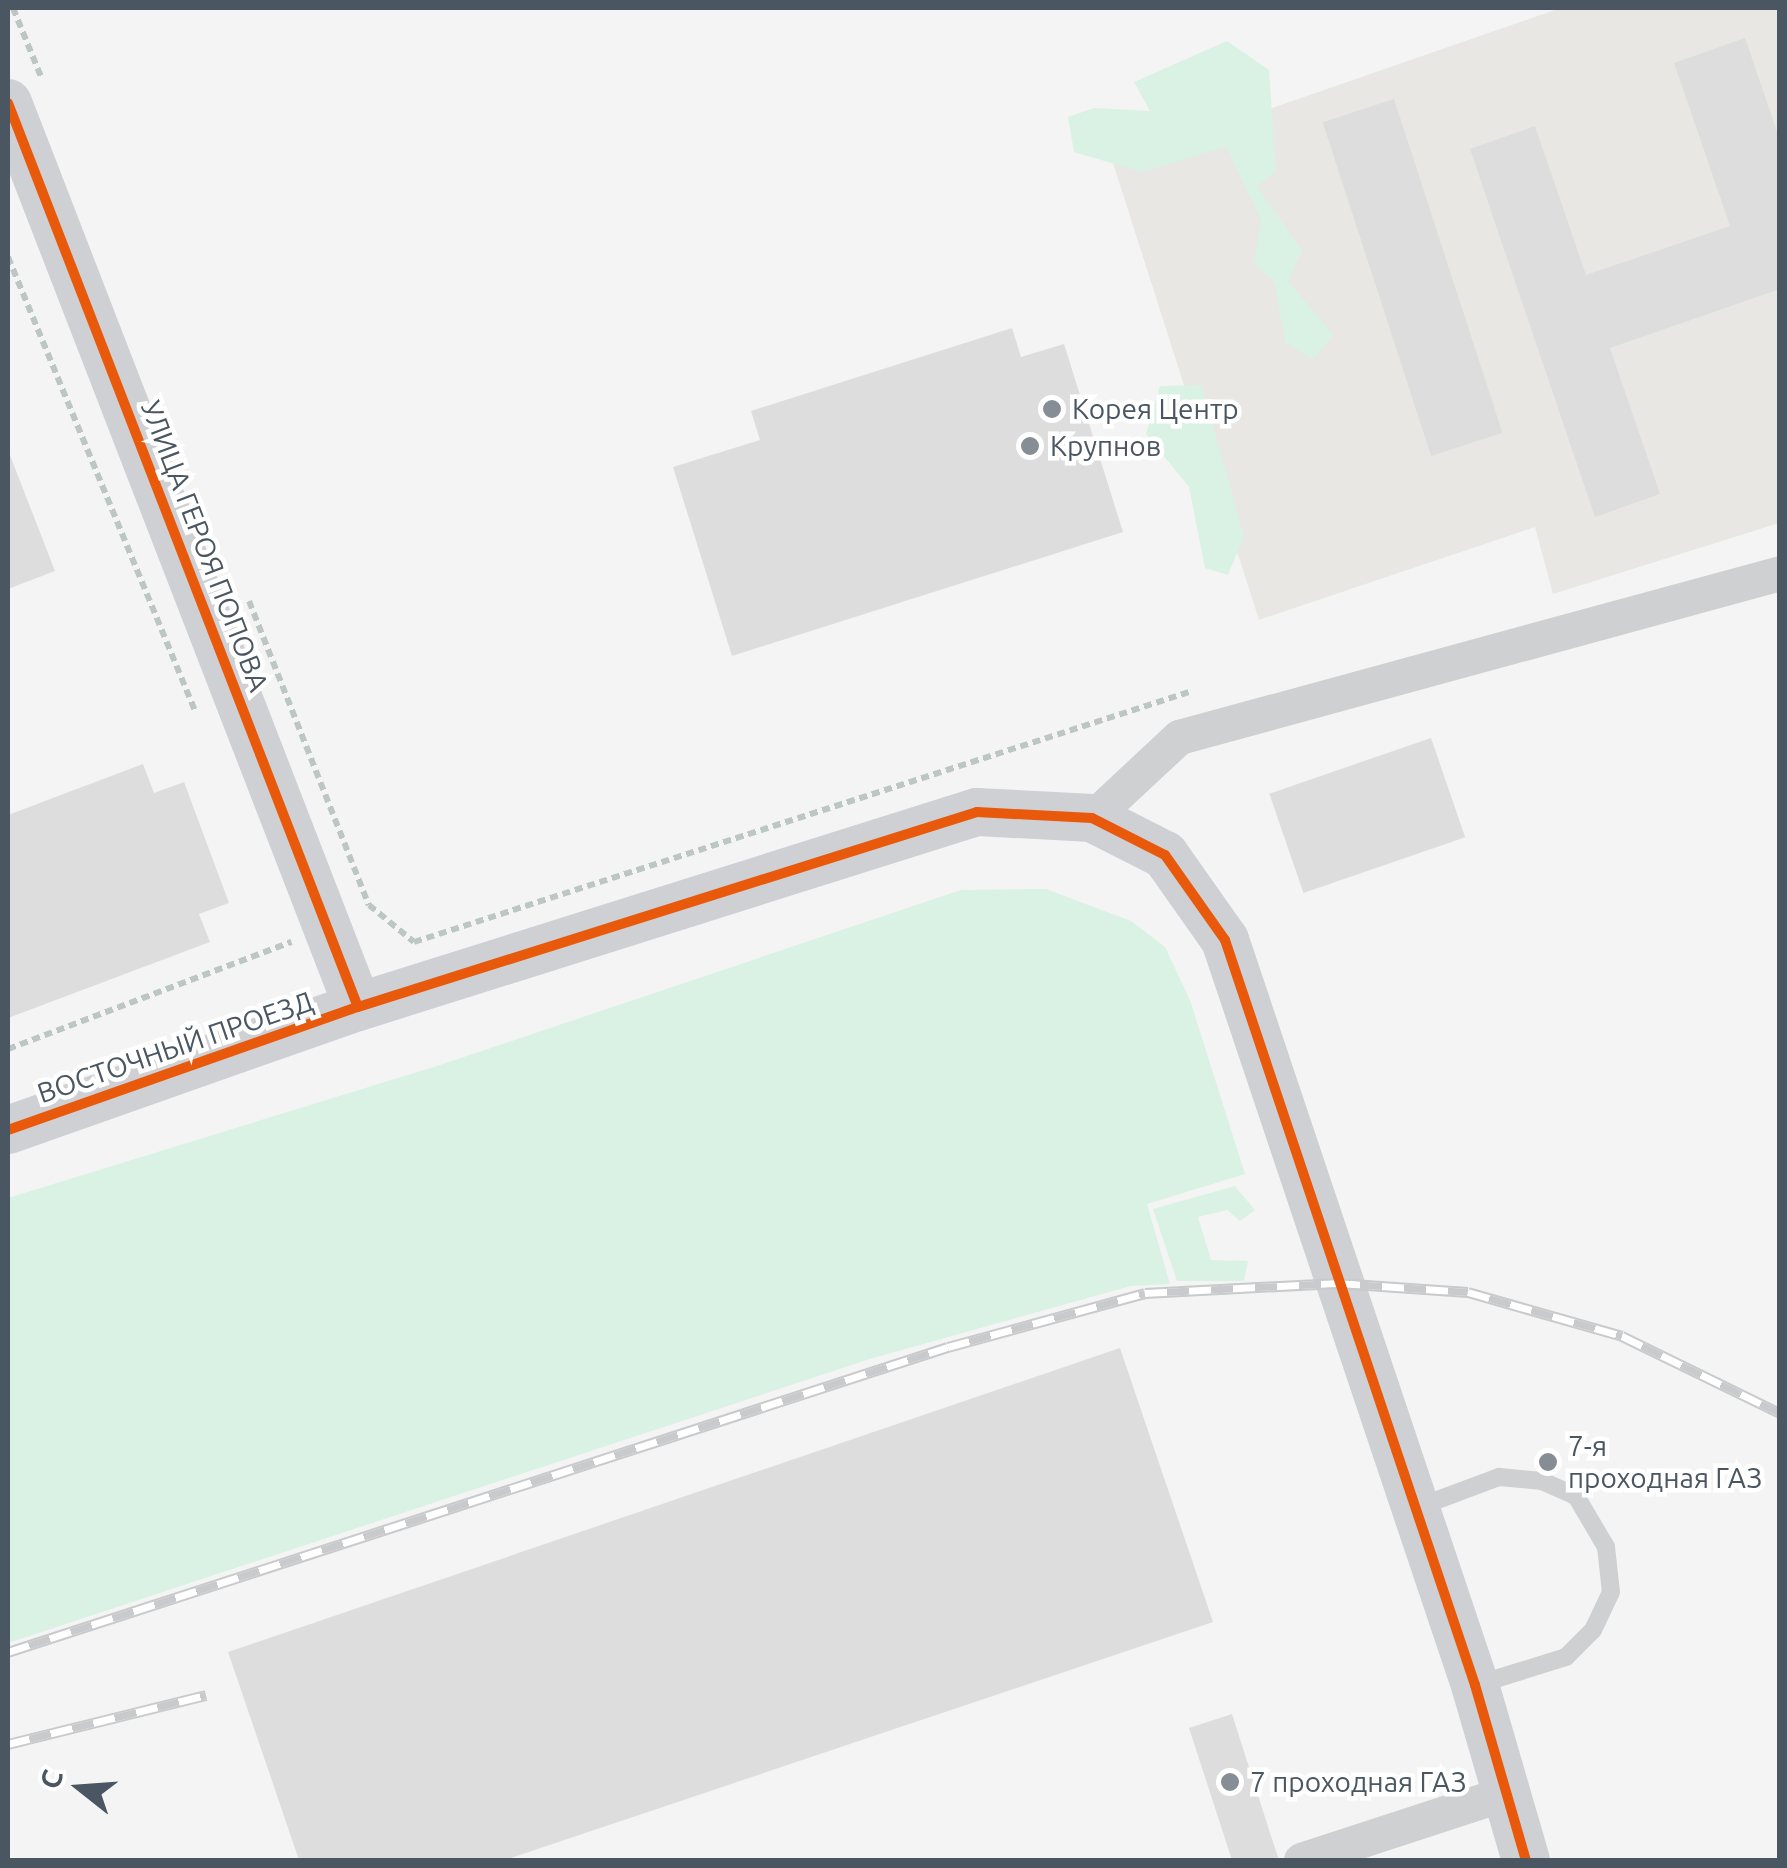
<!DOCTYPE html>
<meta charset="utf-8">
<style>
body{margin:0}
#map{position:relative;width:1787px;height:1868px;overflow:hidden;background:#f4f4f4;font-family:Ubuntu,sans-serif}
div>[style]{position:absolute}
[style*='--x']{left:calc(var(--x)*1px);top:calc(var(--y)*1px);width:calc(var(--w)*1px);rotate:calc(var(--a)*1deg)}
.commercial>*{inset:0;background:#e8e7e3}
.green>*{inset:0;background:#d9f2e3}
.building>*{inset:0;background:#ddddde;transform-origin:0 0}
.path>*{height:6px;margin-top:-3px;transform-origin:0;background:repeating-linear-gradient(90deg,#bcc7c4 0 8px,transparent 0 13px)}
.lane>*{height:18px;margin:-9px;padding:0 9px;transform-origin:9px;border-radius:9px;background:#ced0d2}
.street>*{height:35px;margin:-17.5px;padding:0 17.5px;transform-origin:17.5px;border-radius:17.5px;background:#ced0d2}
.secondary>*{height:48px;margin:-24px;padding:0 24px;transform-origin:24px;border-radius:24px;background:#ced0d4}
.rail>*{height:11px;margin-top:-5.5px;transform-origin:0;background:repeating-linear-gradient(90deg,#fff 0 22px,#c9cacc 0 44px);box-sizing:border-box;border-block:2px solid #c9cacc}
.cycleway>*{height:10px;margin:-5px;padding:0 5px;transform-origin:5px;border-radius:5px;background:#e8590c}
.dots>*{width:28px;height:28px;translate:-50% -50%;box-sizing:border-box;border:5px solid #fff;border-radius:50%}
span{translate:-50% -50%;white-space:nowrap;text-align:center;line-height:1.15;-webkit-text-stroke:9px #fff;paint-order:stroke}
.poi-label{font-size:28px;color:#4a5661}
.left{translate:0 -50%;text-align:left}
.street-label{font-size:28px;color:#4a5661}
.frame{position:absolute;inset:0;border:10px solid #4a5661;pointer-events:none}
.north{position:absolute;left:30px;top:1738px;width:100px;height:100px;-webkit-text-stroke:8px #fff;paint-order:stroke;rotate:287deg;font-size:28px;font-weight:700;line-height:40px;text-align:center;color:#4a5661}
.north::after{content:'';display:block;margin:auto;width:35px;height:45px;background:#4a5661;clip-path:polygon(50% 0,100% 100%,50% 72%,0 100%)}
</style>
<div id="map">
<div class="commercial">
<div style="clip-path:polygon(1561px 8px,1779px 8px,1779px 523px,1553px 594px,1535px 527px,1259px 620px,1113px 163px)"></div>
</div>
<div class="green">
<div style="clip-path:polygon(1227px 41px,1269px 70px,1276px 172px,1257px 186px,1302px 251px,1288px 281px,1333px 335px,1313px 360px,1285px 342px,1275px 283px,1254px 264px,1261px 220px,1226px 147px,1142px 172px,1074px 152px,1068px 117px,1094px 108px,1150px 111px,1134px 82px)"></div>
<div style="clip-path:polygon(1201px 385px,1244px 536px,1228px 575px,1205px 568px,1189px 487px,1146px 434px,1160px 386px)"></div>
<div style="clip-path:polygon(1046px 889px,1131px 921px,1165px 947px,1190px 1000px,1245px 1174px,1147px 1204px,1170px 1284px,1131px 1286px,873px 1358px,8px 1643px,8px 1198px,437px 1066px,961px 890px)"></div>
<div style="clip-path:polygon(1235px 1186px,1255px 1210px,1240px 1221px,1227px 1210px,1198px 1217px,1211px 1260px,1248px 1261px,1244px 1281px,1177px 1281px,1153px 1209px)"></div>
</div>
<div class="building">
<div style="clip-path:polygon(1745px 38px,1780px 140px,1780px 289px,1610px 348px,1660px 494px,1595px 517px,1470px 149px,1535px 126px,1586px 275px,1730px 226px,1674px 63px)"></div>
<div style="left:1394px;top:99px;width:351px;height:75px;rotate:72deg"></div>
<div style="clip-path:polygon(1012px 328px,1021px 357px,1064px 344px,1123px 532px,732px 656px,673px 467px,760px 440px,751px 411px)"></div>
<div style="clip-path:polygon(8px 450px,55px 571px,8px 589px)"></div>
<div style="left:1431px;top:738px;width:105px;height:171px;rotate:71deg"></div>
<div style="clip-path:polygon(143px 764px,154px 793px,184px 782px,229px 903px,199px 914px,210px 942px,8px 1018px,8px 815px)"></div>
<div style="clip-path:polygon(1120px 1348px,1213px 1622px,505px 1860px,299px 1860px,228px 1652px)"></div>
<div style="clip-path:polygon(1232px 1714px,1271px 1836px,1279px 1860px,1232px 1860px,1189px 1728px)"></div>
</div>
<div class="path">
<div style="--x:13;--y:8;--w:77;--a:67.8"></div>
<div style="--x:8;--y:257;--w:493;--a:67.6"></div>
<div style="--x:249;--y:601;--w:327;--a:68.5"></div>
<div style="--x:369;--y:905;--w:58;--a:39.4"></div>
<div style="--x:414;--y:942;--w:814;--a:-17.88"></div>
<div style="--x:8;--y:1049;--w:303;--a:-20.7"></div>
</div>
<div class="lane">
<div style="--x:1416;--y:1508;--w:89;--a:-20.5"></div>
<div style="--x:1499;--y:1477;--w:43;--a:5.3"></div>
<div style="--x:1542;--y:1481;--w:37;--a:24"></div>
<div style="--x:1576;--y:1496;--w:59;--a:59.5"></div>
<div style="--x:1606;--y:1547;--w:45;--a:83.7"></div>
<div style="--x:1611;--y:1592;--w:42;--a:115.3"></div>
<div style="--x:1593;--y:1630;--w:38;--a:135"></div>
<div style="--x:1566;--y:1657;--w:94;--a:162.7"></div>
</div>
<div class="street">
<div style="--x:1092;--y:818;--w:119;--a:-43"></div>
<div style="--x:1179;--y:737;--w:623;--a:-15.26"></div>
<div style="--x:1301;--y:1860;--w:216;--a:-18.1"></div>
</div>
<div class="secondary">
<div style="--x:8;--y:103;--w:969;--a:68.84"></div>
<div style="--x:8;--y:1130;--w:371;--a:-19.4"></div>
<div style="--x:358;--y:1007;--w:649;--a:-17.49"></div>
<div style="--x:977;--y:812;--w:115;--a:3"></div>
<div style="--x:1092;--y:818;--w:82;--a:26.9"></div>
<div style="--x:1165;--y:855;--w:104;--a:54.8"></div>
<div style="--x:1225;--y:940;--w:786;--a:71.45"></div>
<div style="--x:1475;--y:1685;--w:182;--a:73.8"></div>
</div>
<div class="rail">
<div style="--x:8;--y:1652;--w:988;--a:-17.98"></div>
<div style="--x:948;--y:1347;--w:204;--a:-15.3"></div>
<div style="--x:1145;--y:1293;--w:193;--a:-3"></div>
<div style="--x:1338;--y:1283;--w:130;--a:4"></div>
<div style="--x:1468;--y:1292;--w:160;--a:15.9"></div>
<div style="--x:1622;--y:1336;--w:176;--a:26"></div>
<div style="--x:8;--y:1744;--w:204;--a:-13.9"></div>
</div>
<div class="cycleway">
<div style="--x:8;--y:103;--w:969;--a:68.84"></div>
<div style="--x:8;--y:1130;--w:371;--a:-19.4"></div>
<div style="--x:358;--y:1007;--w:649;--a:-17.49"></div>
<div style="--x:977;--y:812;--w:115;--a:3"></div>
<div style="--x:1092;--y:818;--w:82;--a:26.9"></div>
<div style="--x:1165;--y:855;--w:104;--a:54.8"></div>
<div style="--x:1225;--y:940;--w:786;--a:71.45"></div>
<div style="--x:1475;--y:1685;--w:182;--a:73.8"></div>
</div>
<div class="dots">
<div style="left:1052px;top:409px;background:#868d94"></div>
<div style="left:1030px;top:446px;background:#868d94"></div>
<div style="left:1548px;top:1462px;background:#868d94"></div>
<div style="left:1230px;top:1782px;background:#868d94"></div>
</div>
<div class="poi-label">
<span class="left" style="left:1072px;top:409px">Корея Центр</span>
<span class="left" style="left:1050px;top:446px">Крупнов</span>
<span class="left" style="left:1568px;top:1462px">7-я<br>проходная ГАЗ</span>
<span class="left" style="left:1250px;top:1782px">7 проходная ГАЗ</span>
</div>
<div class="street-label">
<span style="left:205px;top:546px;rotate:69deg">УЛИЦА ГЕРОЯ ПОПОВА</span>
<span style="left:175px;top:1047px;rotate:-19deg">ВОСТОЧНЫЙ ПРОЕЗД</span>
</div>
<div class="frame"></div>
<div class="north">С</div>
</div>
